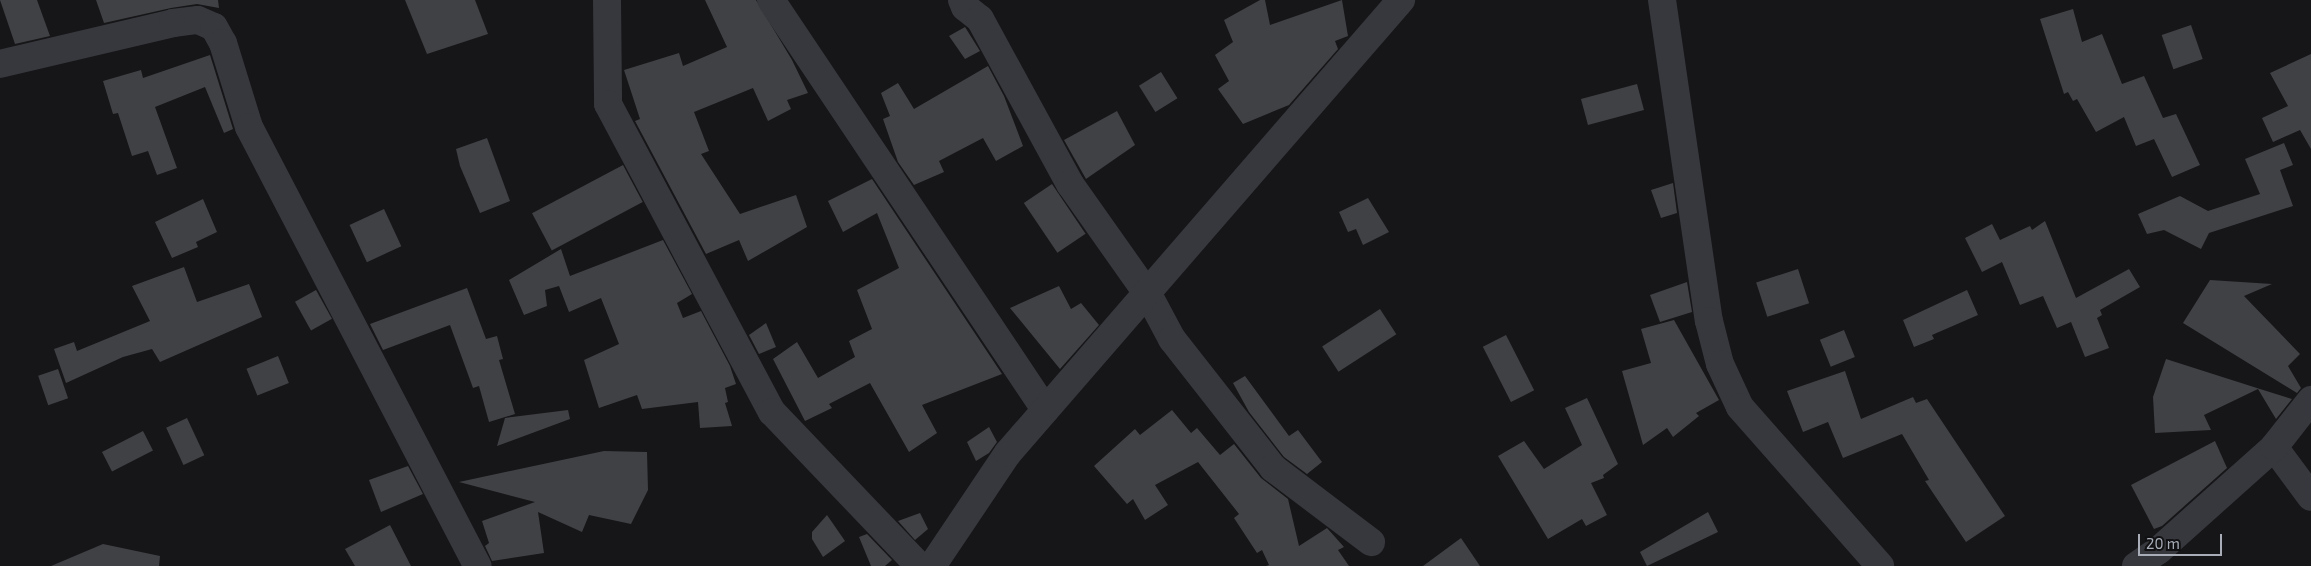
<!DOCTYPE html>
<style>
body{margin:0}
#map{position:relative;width:2311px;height:566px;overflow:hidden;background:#161618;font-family:"Exo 2",sans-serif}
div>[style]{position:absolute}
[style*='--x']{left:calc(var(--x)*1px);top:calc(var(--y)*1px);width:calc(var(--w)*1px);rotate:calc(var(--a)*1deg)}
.building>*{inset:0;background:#404145;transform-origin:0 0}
.minor>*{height:28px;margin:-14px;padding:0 14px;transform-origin:14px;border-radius:14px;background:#37383d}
span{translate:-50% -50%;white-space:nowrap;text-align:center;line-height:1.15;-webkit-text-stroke:4px #111113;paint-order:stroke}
.scale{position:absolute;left:2138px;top:534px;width:84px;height:22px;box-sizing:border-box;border:2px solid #a8adb8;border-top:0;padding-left:6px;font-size:15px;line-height:18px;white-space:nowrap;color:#a8adb8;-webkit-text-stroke:4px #111113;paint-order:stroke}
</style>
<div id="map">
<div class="building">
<div style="clip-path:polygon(0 0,37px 0,50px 36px,15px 44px)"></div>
<div style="clip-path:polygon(96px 0,218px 0,219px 8px,197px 4px,171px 8px,104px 23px)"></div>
<div style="clip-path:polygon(405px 0,475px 0,488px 34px,427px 54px)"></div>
<div style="clip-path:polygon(705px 0,756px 0,792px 60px,808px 93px,787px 100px,791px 109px,768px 121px,753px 88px,694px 112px,709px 151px,701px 154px,740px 214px,796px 195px,807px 227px,748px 261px,739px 240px,706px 254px,635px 121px,640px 119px,624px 70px,679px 53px,683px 66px,727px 47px)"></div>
<div style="clip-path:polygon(1260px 0,1265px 0,1270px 25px,1342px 0,1348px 36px,1335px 41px,1338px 49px,1289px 105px,1243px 124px,1218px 89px,1229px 81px,1215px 55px,1233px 42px,1224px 20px)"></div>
<div style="clip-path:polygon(2073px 9px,2082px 42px,2102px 34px,2122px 84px,2144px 76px,2163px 118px,2176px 114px,2200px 165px,2172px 177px,2154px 139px,2136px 146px,2124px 117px,2096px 132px,2077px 99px,2073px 101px,2068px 92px,2064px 94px,2040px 19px)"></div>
<div style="left:2191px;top:25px;width:36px;height:31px;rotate:71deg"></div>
<div style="clip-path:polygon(965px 27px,980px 51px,965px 59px,949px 36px)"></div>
<div style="clip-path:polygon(2311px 54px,2311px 149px,2300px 130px,2273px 142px,2262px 118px,2288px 106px,2270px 73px)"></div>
<div style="clip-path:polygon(210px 55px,233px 129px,224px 133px,205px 87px,155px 107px,177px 168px,157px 175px,148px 151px,132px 156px,118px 113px,113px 114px,103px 81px,141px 70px,143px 78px)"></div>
<div style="clip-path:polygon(988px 66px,1004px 96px,1023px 146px,996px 161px,983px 138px,939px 161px,944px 172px,914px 185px,898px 162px,883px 119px,890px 116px,881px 93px,898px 83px,914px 109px)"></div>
<div style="left:1161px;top:72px;width:31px;height:26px;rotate:58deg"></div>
<div style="left:1637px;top:84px;width:27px;height:58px;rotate:75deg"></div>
<div style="clip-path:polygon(1117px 111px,1135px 145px,1086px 179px,1064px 140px)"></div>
<div style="clip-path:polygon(487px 138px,510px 201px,480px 213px,460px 166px,456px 149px)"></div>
<div style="clip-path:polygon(2284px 143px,2293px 165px,2280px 170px,2293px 206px,2209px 233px,2201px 249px,2164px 230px,2147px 234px,2138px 214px,2180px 196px,2208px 211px,2260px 194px,2245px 159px)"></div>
<div style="left:623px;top:165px;width:42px;height:103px;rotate:62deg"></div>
<div style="clip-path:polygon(872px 179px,1002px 374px,922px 405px,937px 433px,909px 452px,870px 383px,829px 404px,832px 408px,805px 421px,773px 359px,797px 342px,818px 378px,855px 357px,849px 341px,872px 329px,857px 290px,899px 268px,877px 213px,843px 232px,828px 201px)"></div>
<div style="clip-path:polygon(1673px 183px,1677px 213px,1661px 218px,1651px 190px)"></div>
<div style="left:1052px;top:184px;width:60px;height:34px;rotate:56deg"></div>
<div style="clip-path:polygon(1368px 198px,1389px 232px,1363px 245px,1356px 229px,1348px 232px,1339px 212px)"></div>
<div style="clip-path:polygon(203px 199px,217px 232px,196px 242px,198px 247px,172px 258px,155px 222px)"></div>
<div style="left:384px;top:209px;width:41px;height:38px;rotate:65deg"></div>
<div style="clip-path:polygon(2045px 221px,2076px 298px,2129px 269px,2140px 287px,2100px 310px,2102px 315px,2097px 318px,2109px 348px,2085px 357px,2071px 322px,2057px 328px,2043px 296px,2020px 305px,2002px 262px,1982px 272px,1965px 238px,1992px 224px,2000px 240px,2030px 226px,2032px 230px)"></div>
<div style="clip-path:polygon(663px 240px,692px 294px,677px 303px,683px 318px,701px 311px,730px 366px,736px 384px,725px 388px,728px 402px,725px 403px,732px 426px,700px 428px,698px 402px,642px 409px,637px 395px,599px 408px,584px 360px,619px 344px,601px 298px,569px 312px,559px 286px,545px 290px,547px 306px,524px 315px,509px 280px,561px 249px,570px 276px)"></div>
<div style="clip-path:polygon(184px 267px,197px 302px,249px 284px,262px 317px,160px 362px,152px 349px,123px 357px,66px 383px,54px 349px,74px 342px,77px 351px,150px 321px,132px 286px)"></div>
<div style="left:1798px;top:269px;width:36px;height:44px;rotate:72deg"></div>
<div style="clip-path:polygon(2210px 280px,2272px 284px,2244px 296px,2300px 354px,2288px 366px,2301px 388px,2297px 393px,2183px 323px)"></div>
<div style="clip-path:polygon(1687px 282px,1692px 312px,1660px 322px,1650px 295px)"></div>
<div style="clip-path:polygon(1059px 286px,1071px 309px,1081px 303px,1099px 325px,1060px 369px,1010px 308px)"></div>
<div style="clip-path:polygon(467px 288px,486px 339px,497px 336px,503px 359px,499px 360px,515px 414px,489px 422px,479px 386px,473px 388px,450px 325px,383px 350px,370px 324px)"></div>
<div style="left:316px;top:290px;width:33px;height:24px;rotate:61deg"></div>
<div style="clip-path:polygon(1967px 290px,1978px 315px,1932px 335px,1934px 339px,1914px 347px,1903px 320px)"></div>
<div style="left:1380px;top:309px;width:30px;height:69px;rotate:57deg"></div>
<div style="clip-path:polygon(1674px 320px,1719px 400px,1696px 413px,1699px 416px,1673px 437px,1667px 428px,1643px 445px,1622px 371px,1651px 363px,1641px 329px)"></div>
<div style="clip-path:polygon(766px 323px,776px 347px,759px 354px,749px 335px)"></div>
<div style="left:1844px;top:330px;width:29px;height:26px;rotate:68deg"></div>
<div style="left:1506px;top:335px;width:62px;height:26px;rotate:63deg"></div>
<div style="left:278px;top:356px;width:29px;height:34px;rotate:68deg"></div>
<div style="clip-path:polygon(2166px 359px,2260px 389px,2292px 399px,2276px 419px,2258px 389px,2204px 415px,2211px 430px,2155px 433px,2153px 397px)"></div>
<div style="left:58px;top:369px;width:31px;height:21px;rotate:71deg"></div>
<div style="clip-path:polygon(1845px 371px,1861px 419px,1913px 397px,1916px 403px,1927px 399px,2005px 516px,1966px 542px,1925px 481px,1929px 480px,1902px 434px,1843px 458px,1828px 422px,1803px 432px,1787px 391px)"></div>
<div style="clip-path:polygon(1245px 376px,1289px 436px,1298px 430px,1322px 462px,1307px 474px,1284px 457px,1249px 412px,1233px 383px)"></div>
<div style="clip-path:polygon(1587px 398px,1618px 464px,1603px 475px,1604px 478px,1591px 483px,1607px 515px,1586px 526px,1582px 519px,1548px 539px,1498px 456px,1524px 441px,1544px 469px,1582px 445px,1565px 408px)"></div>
<div style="clip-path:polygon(568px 410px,570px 419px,497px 446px,505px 418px)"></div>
<div style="clip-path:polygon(1172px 410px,1191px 433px,1197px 428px,1220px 455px,1234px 444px,1261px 478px,1288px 499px,1299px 546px,1327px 528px,1344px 547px,1338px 550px,1349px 566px,1266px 566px,1269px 565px,1262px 550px,1257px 553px,1234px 518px,1239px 514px,1198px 462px,1155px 485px,1168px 505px,1145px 520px,1133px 499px,1127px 504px,1094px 466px,1135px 429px,1140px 435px)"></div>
<div style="left:187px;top:418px;width:41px;height:23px;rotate:65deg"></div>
<div style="clip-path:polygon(989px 427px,997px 442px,989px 453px,976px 461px,967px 442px)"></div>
<div style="left:143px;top:431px;width:22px;height:46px;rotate:63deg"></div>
<div style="clip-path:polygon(2215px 441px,2227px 468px,2162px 526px,2154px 529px,2131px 485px)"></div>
<div style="clip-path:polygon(604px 451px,647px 452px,648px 490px,631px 524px,589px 515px,582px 532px,538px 512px,544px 553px,492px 561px,485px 546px,489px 543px,482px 521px,535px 502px,459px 482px)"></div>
<div style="clip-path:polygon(408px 466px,423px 494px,381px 512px,369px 480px)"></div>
<div style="clip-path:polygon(1708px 512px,1718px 532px,1647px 566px,1640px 552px)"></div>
<div style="clip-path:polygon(920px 513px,928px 529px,915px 540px,898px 521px)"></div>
<div style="clip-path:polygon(827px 515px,845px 541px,823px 557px,812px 539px,812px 532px)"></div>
<div style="clip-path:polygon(390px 525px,411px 566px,355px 566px,345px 549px)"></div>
<div style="clip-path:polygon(867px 534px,892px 560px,885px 566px,871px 566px,859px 537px)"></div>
<div style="clip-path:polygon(1461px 538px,1480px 566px,1423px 566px)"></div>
<div style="clip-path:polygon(103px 544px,160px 556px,159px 566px,51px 566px)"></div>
</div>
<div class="minor">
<div style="--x:607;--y:0;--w:104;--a:89.4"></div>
<div style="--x:608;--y:104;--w:349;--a:62"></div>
<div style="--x:772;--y:412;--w:213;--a:46.3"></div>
<div style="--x:771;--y:0;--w:493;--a:56.2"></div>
<div style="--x:962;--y:0;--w:8;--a:67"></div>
<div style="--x:965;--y:7;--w:19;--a:39"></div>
<div style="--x:980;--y:19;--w:188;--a:61.4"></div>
<div style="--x:1070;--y:184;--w:137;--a:54.8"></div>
<div style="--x:1149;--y:296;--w:49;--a:61.9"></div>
<div style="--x:1172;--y:339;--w:164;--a:51.9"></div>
<div style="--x:1273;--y:468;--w:123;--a:37.1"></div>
<div style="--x:1662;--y:0;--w:324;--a:81.7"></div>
<div style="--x:1709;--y:321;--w:44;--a:75.7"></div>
<div style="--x:1720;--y:364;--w:47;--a:65.1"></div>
<div style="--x:1740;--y:407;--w:212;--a:48.6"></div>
<div style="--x:0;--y:64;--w:178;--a:-13.3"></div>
<div style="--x:173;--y:23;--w:25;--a:-7"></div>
<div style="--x:198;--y:20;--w:17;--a:24"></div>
<div style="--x:214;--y:27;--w:18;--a:61"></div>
<div style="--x:223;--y:43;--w:88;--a:72.8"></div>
<div style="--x:249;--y:127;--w:495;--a:62.5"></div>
<div style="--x:2274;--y:447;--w:62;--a:53.5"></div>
<div style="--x:932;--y:566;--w:136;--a:-56.1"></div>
<div style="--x:1008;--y:453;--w:600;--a:-49.06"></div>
<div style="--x:2136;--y:566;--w:28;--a:-35"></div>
<div style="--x:2159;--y:550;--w:154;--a:-41.8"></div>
<div style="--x:2274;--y:447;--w:60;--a:-51.8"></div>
</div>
<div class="scale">20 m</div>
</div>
